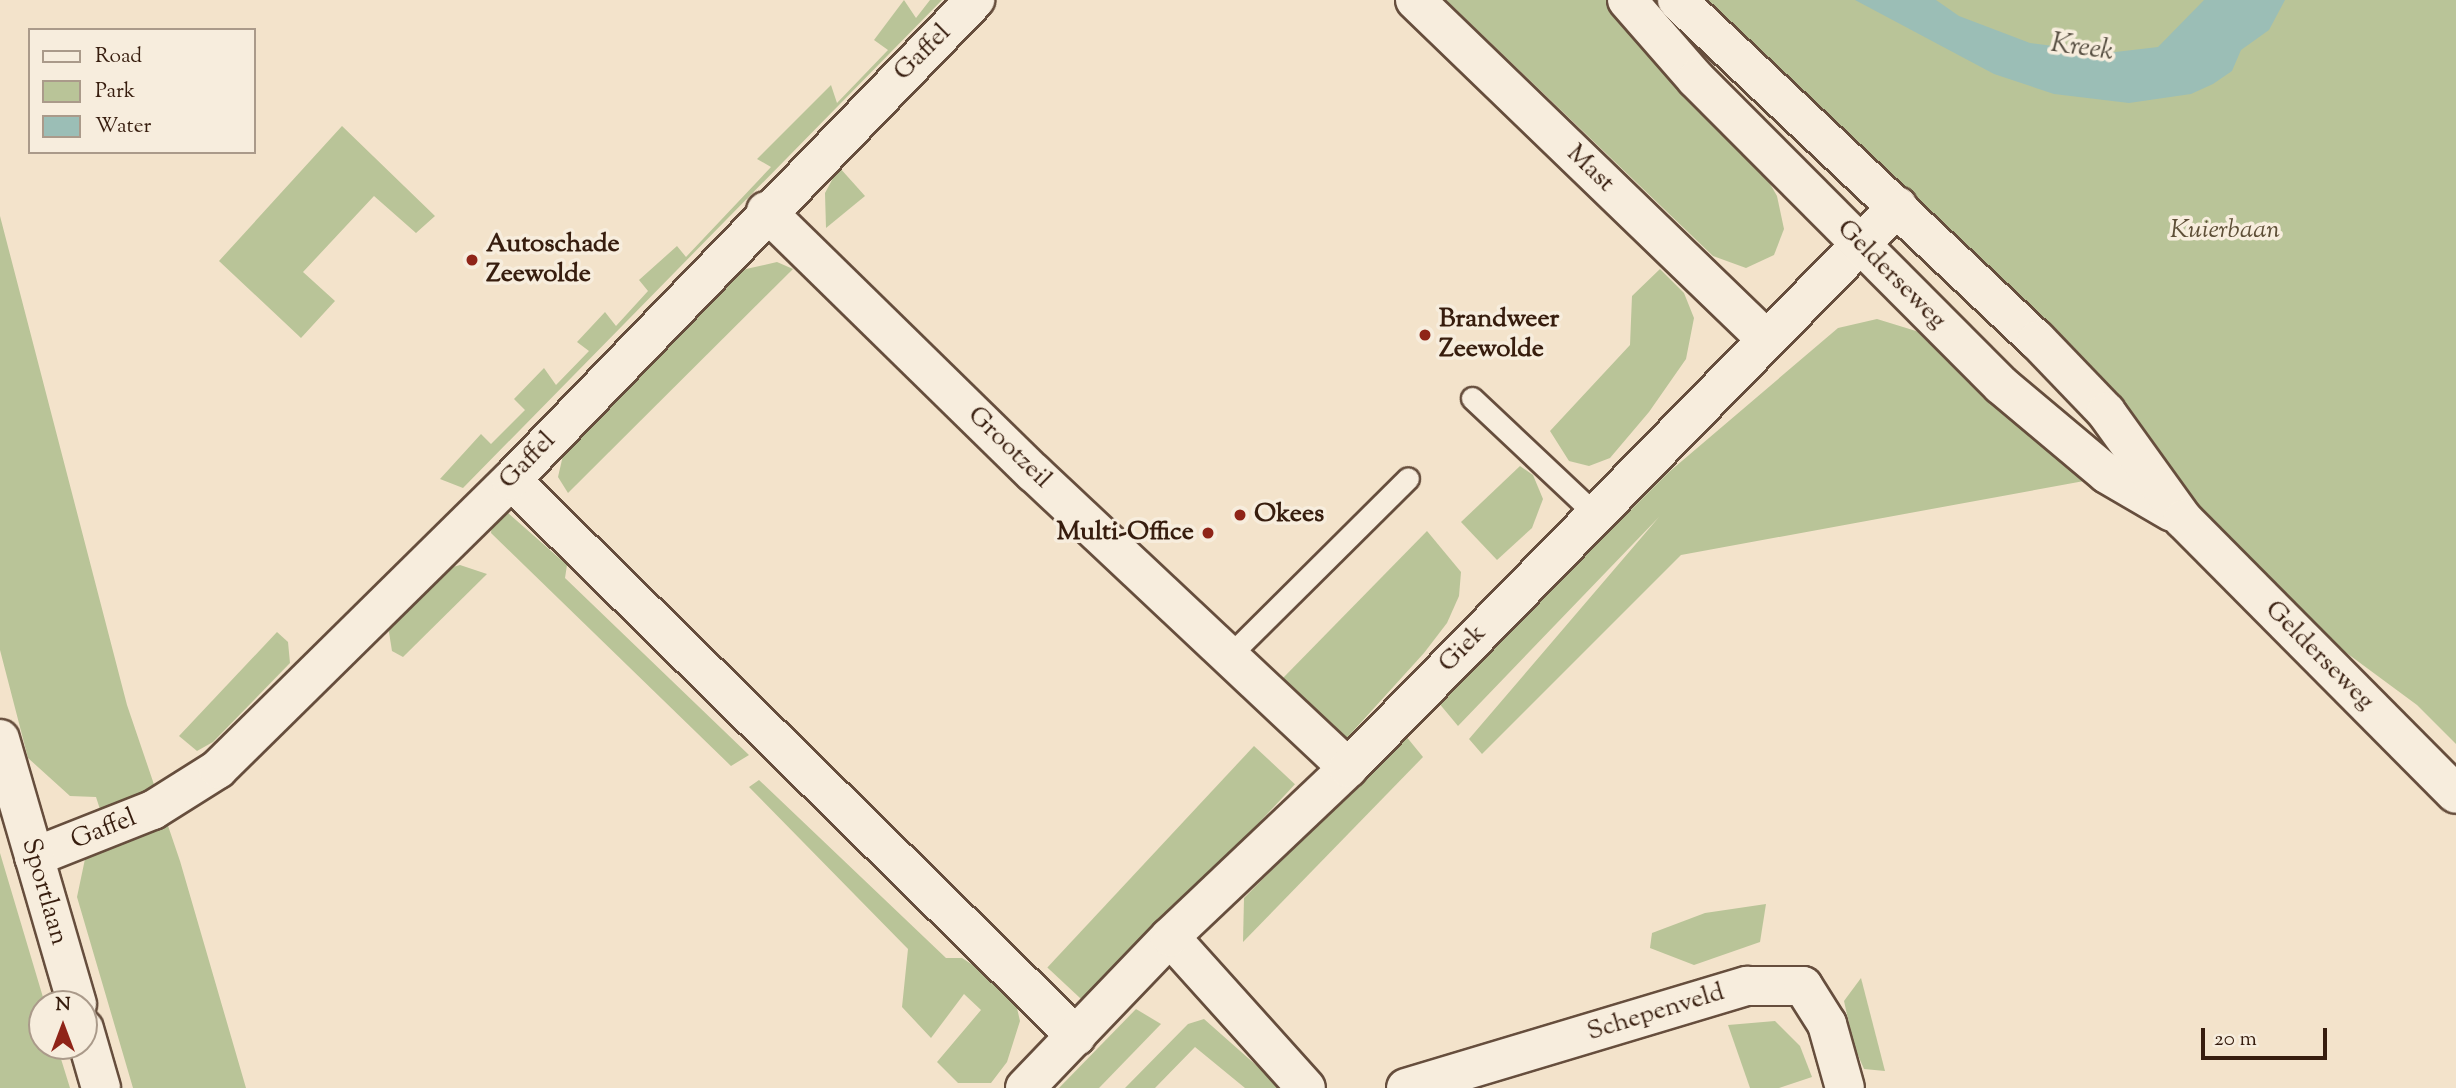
<!DOCTYPE html>
<style>
body{margin:0}
#map{position:relative;width:2456px;height:1088px;overflow:hidden;background:#f3e3cb;font-family:"Sorts Mill Goudy",serif}
div>[style]{position:absolute}
[style*='--x']{left:calc(var(--x)*1px);top:calc(var(--y)*1px);width:calc(var(--w)*1px);rotate:calc(var(--a)*1deg)}
.green>*{inset:0;background:#b9c498;transform-origin:0 0}
.water>*{inset:0;background:#9bbeb6}
.roads{filter:drop-shadow(2px 0 #664e3d) drop-shadow(-2px 0 #664e3d) drop-shadow(0 2px #664e3d) drop-shadow(0 -2px #664e3d)}
.service>*{height:21px;margin:-10.5px;padding:0 10.5px;transform-origin:10.5px;border-radius:10.5px;background:#f7eddd}
.minor>*{height:38px;margin:-19px;padding:0 19px;transform-origin:19px;border-radius:19px;background:#f7eddd}
.tertiary>*{height:38px;margin:-19px;padding:0 19px;transform-origin:19px;border-radius:19px;background:#f7eddd}
.dots>*{width:19px;height:19px;translate:-50% -50%;box-sizing:border-box;border:4px solid #f7eddd;border-radius:50%}
span{translate:-50% -50%;white-space:nowrap;text-align:center;line-height:1.15;-webkit-text-stroke:7px #f7eddd;paint-order:stroke}
.street-label{font-size:26px;color:#371d0e}
.park-label{font-size:26px;color:#5e4f37;font-style:italic}
.poi-label{font-size:26px;color:#371d0e;font-weight:700}
.left{translate:0 -50%;text-align:left}
.right{translate:-100% -50%;text-align:right}
.water-label{font-size:28px;color:#554d40;font-style:italic}
.legend{position:absolute;left:28px;top:28px;width:228px;height:126px;box-sizing:border-box;background:#f7eddd;border:2px solid #aa9a8a;margin:0;padding:9px 12px;list-style:none;font-size:21px;color:#371d0e}
.legend li{display:flex;align-items:center;gap:14px;height:35px}
.legend b{width:35px;border:2px solid #aa9a8a}
.north{position:absolute;left:28px;top:990px;width:70px;height:70px;box-sizing:border-box;background:#f7eddd;border:2px solid #aa9a8a;border-radius:50%;rotate:0deg;font-size:19px;font-weight:700;line-height:28px;text-align:center;color:#371d0e}
.north::after{content:'';display:block;margin:auto;width:24px;height:32px;background:#8f2418;clip-path:polygon(50% 0,100% 100%,50% 72%,0 100%)}
.scale{position:absolute;left:2201px;top:1028px;width:126px;height:32px;box-sizing:border-box;border:4px solid #371d0e;border-top:0;padding-left:9px;font-size:21px;line-height:24px;white-space:nowrap;color:#371d0e;-webkit-text-stroke:5px #f7eddd;paint-order:stroke}
</style>
<div id="map">
<div class="green">
<div style="clip-path:polygon(904px 0,916px 18px,930px 0,942px 0,463px 488px,440px 479px,481px 434px,491px 444px,525px 410px,514px 399px,544px 368px,556px 385px,589px 351px,577px 342px,605px 312px,616px 326px,648px 291px,639px 280px,677px 246px,686px 257px,771px 167px,757px 159px,831px 85px,837px 103px,888px 50px,874px 40px)"></div>
<div style="clip-path:polygon(1446px 0,1618px 0,1761px 168px,1777px 196px,1784px 229px,1774px 255px,1746px 268px,1713px 256px)"></div>
<div style="clip-path:polygon(1672px 0,2456px 0,2456px 744px,2417px 705px,2249px 581px)"></div>
<div style="clip-path:polygon(342px 126px,435px 216px,416px 233px,374px 196px,303px 272px,335px 301px,301px 338px,219px 261px)"></div>
<div style="clip-path:polygon(839px 167px,865px 196px,826px 228px,825px 193px)"></div>
<div style="clip-path:polygon(0 216px,127px 705px,180px 861px,246px 1088px,133px 1088px,77px 897px,85px 859px,109px 837px,96px 797px,70px 796px,28px 758px,0 650px)"></div>
<div style="clip-path:polygon(777px 262px,793px 269px,568px 493px,558px 477px,564px 451px,726px 283px,746px 269px)"></div>
<div style="clip-path:polygon(1660px 269px,1684px 293px,1694px 318px,1686px 359px,1649px 412px,1610px 458px,1589px 466px,1569px 461px,1550px 431px,1630px 345px,1632px 296px)"></div>
<div style="clip-path:polygon(1877px 319px,1916px 331px,1952px 352px,2095px 479px,1681px 555px,1482px 754px,1469px 739px,1659px 517px,1458px 726px,1438px 702px,1669px 472px,1838px 328px)"></div>
<div style="clip-path:polygon(1520px 466px,1533px 475px,1543px 499px,1532px 528px,1497px 560px,1461px 522px)"></div>
<div style="clip-path:polygon(507px 512px,567px 565px,565px 578px,749px 755px,731px 766px,491px 533px,493px 515px)"></div>
<div style="clip-path:polygon(1427px 531px,1461px 572px,1459px 596px,1447px 623px,1424px 653px,1345px 740px,1283px 678px)"></div>
<div style="clip-path:polygon(460px 565px,487px 574px,403px 657px,392px 651px,388px 626px,435px 572px)"></div>
<div style="clip-path:polygon(277px 632px,288px 642px,290px 663px,213px 742px,197px 751px,179px 736px)"></div>
<div style="clip-path:polygon(1405px 735px,1423px 757px,1243px 942px,1244px 898px)"></div>
<div style="left:1254px;top:746px;width:56px;height:303px;rotate:43deg"></div>
<div style="clip-path:polygon(759px 780px,946px 958px,962px 958px,1013px 991px,1020px 1021px,1007px 1062px,991px 1083px,958px 1083px,937px 1062px,981px 1010px,964px 994px,931px 1038px,902px 1007px,908px 949px,749px 787px)"></div>
<div style="clip-path:polygon(0 853px,45px 1004px,42px 1046px,57px 1046px,70px 1088px,0 1088px)"></div>
<div style="clip-path:polygon(1766px 904px,1760px 942px,1694px 965px,1650px 948px,1652px 933px,1705px 913px)"></div>
<div style="clip-path:polygon(1861px 978px,1885px 1071px,1864px 1069px,1854px 1046px,1844px 1001px)"></div>
<div style="clip-path:polygon(1136px 1009px,1161px 1024px,1099px 1088px,1059px 1088px)"></div>
<div style="clip-path:polygon(1204px 1019px,1282px 1088px,1245px 1088px,1195px 1047px,1155px 1088px,1125px 1088px,1188px 1024px)"></div>
<div style="clip-path:polygon(1775px 1021px,1800px 1046px,1812px 1077px,1779px 1088px,1750px 1088px,1728px 1025px)"></div>
</div>
<div class="water">
<div style="clip-path:polygon(1855px 0,1936px 0,1959px 16px,2030px 43px,2107px 53px,2158px 47px,2204px 0,2285px 0,2269px 30px,2241px 50px,2232px 71px,2213px 84px,2191px 94px,2129px 103px,2054px 94px,1994px 74px)"></div>
</div>
<div class="roads">
<div class="service">
<div style="--x:1472;--y:398;--w:169;--a:43.3"></div>
<div style="--x:1229;--y:656;--w:252;--a:-44.8"></div>
</div>
<div class="minor">
<div style="--x:1415;--y:0;--w:487;--a:44"></div>
<div style="--x:766;--y:211;--w:375;--a:44.4"></div>
<div style="--x:1034;--y:473;--w:431;--a:43.2"></div>
<div style="--x:511;--y:480;--w:793;--a:44.54"></div>
<div style="--x:34;--y:857;--w:128;--a:-21.6"></div>
<div style="--x:153;--y:810;--w:77;--a:-32.2"></div>
<div style="--x:218;--y:769;--w:412;--a:-44.6"></div>
<div style="--x:511;--y:480;--w:668;--a:-45.97"></div>
<div style="--x:1170;--y:937;--w:203;--a:48"></div>
<div style="--x:1025;--y:1088;--w:209;--a:-46.2"></div>
<div style="--x:1170;--y:937;--w:245;--a:-43.5"></div>
<div style="--x:1348;--y:768;--w:786;--a:-45.62"></div>
<div style="--x:1406;--y:1088;--w:356;--a:-16.7"></div>
<div style="--x:1747;--y:986;--w:56;--a:0"></div>
<div style="--x:1803;--y:986;--w:45;--a:57.7"></div>
<div style="--x:1827;--y:1024;--w:66;--a:74.3"></div>
</div>
<div class="tertiary">
<div style="--x:1627;--y:0;--w:105;--a:48.9"></div>
<div style="--x:1696;--y:79;--w:432;--a:45.1"></div>
<div style="--x:2001;--y:385;--w:138;--a:40"></div>
<div style="--x:2107;--y:474;--w:75;--a:30.3"></div>
<div style="--x:1677;--y:0;--w:495;--a:43.4"></div>
<div style="--x:2037;--y:340;--w:100;--a:46.2"></div>
<div style="--x:2106;--y:412;--w:132;--a:54.3"></div>
<div style="--x:2183;--y:519;--w:387;--a:45.2"></div>
<div style="--x:0;--y:739;--w:276;--a:73.8"></div>
<div style="--x:84;--y:1029;--w:61;--a:73.9"></div>
</div>
</div>
<div class="dots">
<div style="left:472px;top:260px;background:#8f2418"></div>
<div style="left:1425px;top:335px;background:#8f2418"></div>
<div style="left:1240px;top:515px;background:#8f2418"></div>
<div style="left:1208px;top:533px;background:#8f2418"></div>
</div>
<div class="street-label">
<span style="left:923px;top:53px;rotate:-45deg">Gaffel</span>
<span style="left:1590px;top:169px;rotate:44deg">Mast</span>
<span style="left:1891px;top:275px;rotate:45deg">Gelderseweg</span>
<span style="left:1009px;top:448px;rotate:44deg">Grootzeil</span>
<span style="left:528px;top:461px;rotate:-46deg">Gaffel</span>
<span style="left:1463px;top:649px;rotate:-46deg">Giek</span>
<span style="left:2319px;top:656px;rotate:45deg">Gelderseweg</span>
<span style="left:104px;top:830px;rotate:-22deg">Gaffel</span>
<span style="left:44px;top:892px;rotate:74deg">Sportlaan</span>
<span style="left:1656px;top:1013px;rotate:-17deg">Schepenveld</span>
</div>
<div class="park-label">
<span style="left:2225px;top:231px">Kuierbaan</span>
</div>
<div class="poi-label">
<span class="left" style="left:486px;top:260px">Autoschade<br>Zeewolde</span>
<span class="left" style="left:1439px;top:335px">Brandweer<br>Zeewolde</span>
<span class="left" style="left:1254px;top:515px">Okees</span>
<span class="right" style="left:1194px;top:533px">Multi-Office</span>
</div>
<div class="water-label">
<span style="left:2082px;top:48px;rotate:8deg">Kreek</span>
</div>
<ul class="legend">
<li><b style="height:9px;background:#f7eddd"></b>Road</li>
<li><b style="height:19px;background:#b9c498"></b>Park</li>
<li><b style="height:19px;background:#9bbeb6"></b>Water</li>
</ul>
<div class="north">N</div>
<div class="scale">20 m</div>
</div>
